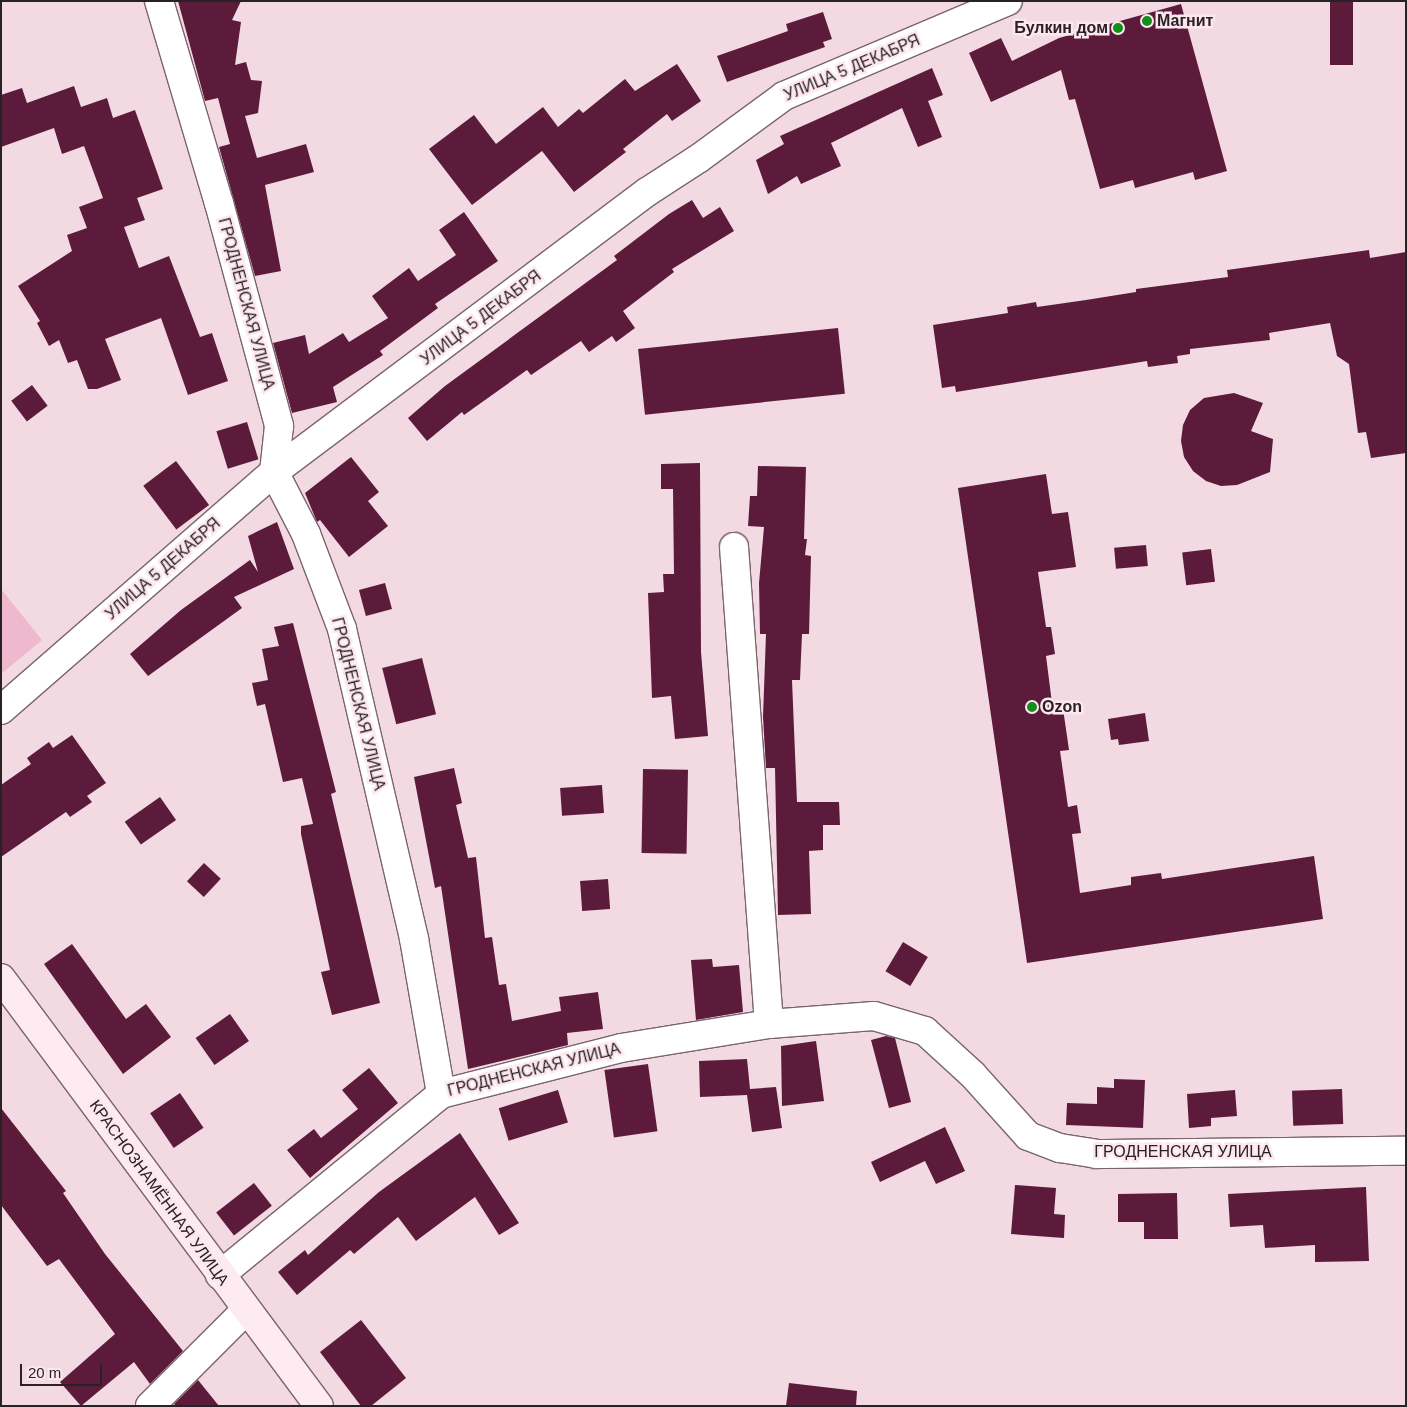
<!DOCTYPE html>
<meta charset="utf-8">
<style>
body{margin:0}
#map{position:relative;width:1407px;height:1407px;overflow:hidden;background:#f2d9e2;font-family:Helvetica,sans-serif}
div>[style]{position:absolute}
[style*='--x']{left:calc(var(--x)*1px);top:calc(var(--y)*1px);width:calc(var(--w)*1px);rotate:calc(var(--a)*1deg)}
.green>*{inset:0;background:#eeb8cd}
.building>*{inset:0;background:#5d1b3c;transform-origin:0 0}
.roads{filter:drop-shadow(1px 0 #7a646d) drop-shadow(-1px 0 #7a646d) drop-shadow(0 1px #7a646d) drop-shadow(0 -1px #7a646d)}
.street>*{height:28px;margin:-14px;padding:0 14px;transform-origin:14px;border-radius:14px;background:#fff}
.secondary>*{height:28px;margin:-14px;padding:0 14px;transform-origin:14px;border-radius:14px;background:#feebf2}
.dots>*{width:14px;height:14px;translate:-50% -50%;box-sizing:border-box;border:2px solid #fce7ef;border-radius:50%}
span{translate:-50% -50%;white-space:nowrap;text-align:center;line-height:1.15;-webkit-text-stroke:5px #fce7ef;paint-order:stroke}
.poi-label{font-size:16px;color:#2a2125;font-weight:700}
.left{translate:0 -50%;text-align:left}
.right{translate:-100% -50%;text-align:right}
.street-label{font-size:16px;color:#2a2125}
.frame{position:absolute;inset:0;border:2px solid #2a2125;pointer-events:none}
.scale{position:absolute;left:20px;top:1364px;width:82px;height:22px;box-sizing:border-box;border:2px solid #2a2125;border-top:0;padding-left:6px;font-size:15px;line-height:18px;white-space:nowrap;color:#2a2125;-webkit-text-stroke:4px #fce7ef;paint-order:stroke}
</style>
<div id="map">
<div class="green">
<div style="clip-path:polygon(1px 589px,42px 640px,1px 674px)"></div>
</div>
<div class="building">
<div style="clip-path:polygon(178px 1px,241px 1px,232px 20px,241px 22px,235px 65px,246px 62px,251px 80px,262px 81px,258px 113px,245px 116px,257px 158px,306px 144px,314px 172px,265px 185px,281px 271px,255px 276px,219px 147px,230px 144px,218px 98px,205px 101px)"></div>
<div style="left:1330px;top:1px;width:23px;height:64px"></div>
<div style="clip-path:polygon(1181px 4px,1227px 171px,1195px 180px,1193px 172px,1135px 188px,1133px 180px,1100px 189px,1075px 99px,1069px 100px,1061px 70px,991px 102px,969px 53px,1001px 38px,1012px 61px,1059px 38px)"></div>
<div style="clip-path:polygon(823px 12px,832px 39px,823px 42px,825px 47px,727px 82px,717px 56px,788px 31px,786px 24px)"></div>
<div style="clip-path:polygon(677px 64px,701px 101px,672px 121px,667px 114px,623px 149px,626px 152px,574px 192px,542px 151px,472px 205px,429px 149px,474px 115px,496px 144px,543px 107px,558px 127px,579px 109px,583px 113px,625px 79px,635px 91px)"></div>
<div style="clip-path:polygon(932px 68px,943px 95px,928px 101px,942px 137px,918px 147px,902px 108px,831px 143px,841px 166px,801px 184px,797px 176px,768px 194px,756px 160px,784px 144px,780px 136px)"></div>
<div style="clip-path:polygon(74px 86px,81px 107px,107px 98px,113px 118px,135px 110px,163px 189px,137px 198px,145px 220px,124px 227px,139px 268px,169px 256px,200px 337px,212px 333px,228px 381px,188px 395px,161px 318px,105px 339px,121px 380px,97px 389px,88px 389px,77px 360px,68px 363px,59px 340px,49px 346px,37px 323px,40px 321px,18px 286px,72px 251px,67px 235px,87px 228px,79px 207px,103px 198px,84px 146px,62px 154px,54px 128px,1px 147px,1px 95px,22px 88px,27px 103px)"></div>
<div style="clip-path:polygon(692px 200px,703px 218px,720px 207px,734px 231px,672px 269px,674px 272px,623px 311px,635px 328px,616px 342px,612px 336px,589px 352px,581px 341px,531px 375px,527px 370px,464px 415px,462px 412px,427px 441px,408px 418px,445px 386px,617px 260px,614px 256px,669px 214px)"></div>
<div style="clip-path:polygon(464px 212px,498px 261px,435px 304px,438px 308px,380px 351px,383px 355px,333px 387px,337px 402px,292px 413px,273px 343px,305px 335px,309px 354px,343px 333px,349px 342px,388px 318px,372px 296px,409px 268px,418px 281px,456px 255px,439px 230px)"></div>
<div style="clip-path:polygon(1369px 250px,1370px 258px,1406px 252px,1406px 453px,1371px 458px,1366px 432px,1358px 433px,1349px 364px,1337px 356px,1330px 323px,1269px 333px,1270px 340px,1190px 349px,1190px 354px,1177px 356px,1178px 363px,1148px 367px,1147px 361px,956px 392px,955px 386px,942px 388px,933px 325px,1008px 313px,1007px 307px,1036px 302px,1037px 307px,1086px 300px,1136px 292px,1136px 289px,1228px 277px,1227px 270px)"></div>
<div style="left:838px;top:328px;width:66px;height:201px;rotate:84deg"></div>
<div style="left:32px;top:385px;width:26px;height:26px;rotate:53deg"></div>
<div style="clip-path:polygon(1234px 393px,1263px 403px,1251px 431px,1273px 439px,1270px 472px,1237px 485px,1221px 486px,1206px 481px,1193px 471px,1184px 457px,1181px 441px,1183px 425px,1190px 410px,1204px 398px)"></div>
<div style="left:247px;top:422px;width:39px;height:32px;rotate:73deg"></div>
<div style="clip-path:polygon(351px 457px,379px 492px,368px 501px,388px 526px,349px 557px,320px 520px,317px 522px,305px 493px)"></div>
<div style="left:176px;top:461px;width:55px;height:41px;rotate:53deg"></div>
<div style="clip-path:polygon(700px 463px,701px 652px,708px 736px,675px 739px,671px 696px,652px 698px,648px 593px,664px 592px,663px 574px,674px 574px,673px 489px,661px 489px,661px 464px)"></div>
<div style="clip-path:polygon(758px 466px,806px 467px,804px 539px,807px 539px,805px 555px,811px 556px,809px 634px,802px 634px,800px 680px,792px 680px,797px 802px,839px 802px,840px 825px,823px 825px,823px 850px,809px 851px,811px 914px,778px 915px,775px 768px,766px 768px,763px 717px,766px 634px,760px 634px,759px 583px,764px 527px,748px 526px,750px 496px,757px 496px)"></div>
<div style="clip-path:polygon(1046px 474px,1052px 514px,1068px 512px,1076px 567px,1038px 572px,1046px 627px,1051px 627px,1055px 654px,1046px 656px,1053px 711px,1063px 709px,1067px 736px,1069px 750px,1060px 751px,1068px 807px,1077px 805px,1081px 833px,1072px 834px,1080px 893px,1131px 885px,1131px 877px,1161px 873px,1162px 879px,1314px 856px,1323px 919px,1027px 963px,958px 488px)"></div>
<div style="clip-path:polygon(277px 522px,294px 569px,234px 597px,242px 608px,148px 676px,130px 654px,181px 610px,250px 560px,258px 572px,248px 536px)"></div>
<div style="left:1146px;top:545px;width:21px;height:32px;rotate:85deg"></div>
<div style="left:1211px;top:549px;width:33px;height:29px;rotate:83deg"></div>
<div style="left:385px;top:583px;width:27px;height:27px;rotate:75deg"></div>
<div style="clip-path:polygon(293px 623px,336px 792px,331px 794px,380px 1003px,332px 1015px,321px 972px,330px 970px,301px 834px,301px 826px,313px 824px,302px 778px,283px 782px,265px 704px,257px 706px,252px 683px,268px 680px,262px 649px,279px 646px,274px 627px)"></div>
<div style="left:422px;top:658px;width:58px;height:41px;rotate:76deg"></div>
<div style="clip-path:polygon(1145px 713px,1149px 741px,1119px 745px,1118px 739px,1111px 740px,1108px 719px)"></div>
<div style="clip-path:polygon(72px 735px,106px 783px,87px 796px,92px 802px,70px 817px,66px 812px,1px 857px,1px 785px,31px 764px,27px 758px,49px 742px,53px 748px)"></div>
<div style="clip-path:polygon(454px 768px,462px 803px,456px 805px,468px 858px,476px 857px,485px 938px,492px 937px,499px 985px,506px 984px,512px 1021px,561px 1011px,559px 997px,598px 992px,603px 1029px,567px 1033px,568px 1045px,468px 1069px,441px 886px,435px 888px,414px 777px)"></div>
<div style="left:643px;top:769px;width:45px;height:84px;rotate:1deg"></div>
<div style="left:602px;top:785px;width:28px;height:42px;rotate:86deg"></div>
<div style="left:160px;top:797px;width:28px;height:43px;rotate:55deg"></div>
<div style="left:204px;top:863px;width:23px;height:25px;rotate:43deg"></div>
<div style="left:608px;top:879px;width:30px;height:28px;rotate:86deg"></div>
<div style="left:903px;top:942px;width:29px;height:34px;rotate:31deg"></div>
<div style="clip-path:polygon(72px 944px,126px 1019px,146px 1004px,171px 1037px,123px 1074px,44px 964px)"></div>
<div style="clip-path:polygon(712px 959px,713px 967px,739px 965px,743px 1012px,696px 1020px,691px 960px)"></div>
<div style="left:230px;top:1014px;width:33px;height:42px;rotate:55deg"></div>
<div style="clip-path:polygon(886px 1036px,895px 1038px,911px 1102px,889px 1108px,871px 1040px)"></div>
<div style="clip-path:polygon(816px 1041px,824px 1101px,782px 1106px,781px 1046px)"></div>
<div style="clip-path:polygon(747px 1059px,750px 1089px,776px 1087px,782px 1128px,752px 1132px,747px 1095px,700px 1097px,699px 1061px)"></div>
<div style="left:648px;top:1064px;width:68px;height:44px;rotate:82deg"></div>
<div style="clip-path:polygon(369px 1068px,398px 1103px,310px 1178px,287px 1150px,314px 1129px,321px 1138px,358px 1109px,342px 1090px)"></div>
<div style="clip-path:polygon(1114px 1079px,1145px 1080px,1143px 1128px,1066px 1125px,1067px 1103px,1097px 1104px,1097px 1087px,1114px 1088px)"></div>
<div style="left:1342px;top:1089px;width:35px;height:50px;rotate:88deg"></div>
<div style="left:558px;top:1090px;width:34px;height:62px;rotate:73deg"></div>
<div style="clip-path:polygon(1235px 1090px,1237px 1116px,1211px 1118px,1211px 1126px,1189px 1128px,1187px 1094px)"></div>
<div style="left:180px;top:1093px;width:42px;height:36px;rotate:56deg"></div>
<div style="clip-path:polygon(1px 1108px,66px 1191px,63px 1193px,105px 1254px,183px 1351px,150px 1384px,134px 1362px,81px 1406px,60px 1382px,115px 1334px,59px 1259px,47px 1266px,1px 1205px)"></div>
<div style="clip-path:polygon(945px 1127px,965px 1171px,936px 1184px,925px 1161px,880px 1182px,871px 1162px)"></div>
<div style="clip-path:polygon(460px 1133px,519px 1223px,499px 1235px,475px 1197px,416px 1241px,398px 1217px,354px 1254px,350px 1250px,297px 1295px,278px 1272px,305px 1250px,308px 1255px,379px 1192px)"></div>
<div style="left:254px;top:1183px;width:29px;height:48px;rotate:52deg"></div>
<div style="clip-path:polygon(1015px 1185px,1056px 1188px,1054px 1214px,1065px 1215px,1064px 1238px,1011px 1234px)"></div>
<div style="clip-path:polygon(1366px 1187px,1369px 1261px,1315px 1262px,1315px 1245px,1265px 1248px,1263px 1225px,1230px 1227px,1228px 1194px)"></div>
<div style="clip-path:polygon(1177px 1193px,1178px 1239px,1144px 1239px,1144px 1222px,1118px 1222px,1118px 1194px)"></div>
<div style="clip-path:polygon(361px 1320px,406px 1378px,371px 1406px,361px 1406px,320px 1352px)"></div>
<div style="clip-path:polygon(198px 1380px,219px 1406px,176px 1406px,174px 1404px)"></div>
<div style="clip-path:polygon(789px 1383px,857px 1391px,856px 1406px,786px 1406px)"></div>
</div>
<div class="roads">
<div class="street">
<div style="--x:159;--y:1;--w:211;--a:73.5"></div>
<div style="--x:219;--y:203;--w:231;--a:74.9"></div>
<div style="--x:279;--y:426;--w:46;--a:96.2"></div>
<div style="--x:274;--y:472;--w:70;--a:62.7"></div>
<div style="--x:306;--y:534;--w:102;--a:69.2"></div>
<div style="--x:342;--y:629;--w:318;--a:76.9"></div>
<div style="--x:414;--y:939;--w:157;--a:80.1"></div>
<div style="--x:441;--y:1094;--w:186;--a:-14.3"></div>
<div style="--x:621;--y:1048;--w:150;--a:-9.2"></div>
<div style="--x:769;--y:1024;--w:105;--a:-4.4"></div>
<div style="--x:874;--y:1016;--w:53;--a:16.4"></div>
<div style="--x:925;--y:1031;--w:65;--a:42.5"></div>
<div style="--x:973;--y:1075;--w:82;--a:48"></div>
<div style="--x:1028;--y:1136;--w:34;--a:21"></div>
<div style="--x:1060;--y:1148;--w:36;--a:9"></div>
<div style="--x:1096;--y:1154;--w:310;--a:-0.6"></div>
<div style="--x:734;--y:547;--w:478;--a:85.8"></div>
<div style="--x:1;--y:710;--w:362;--a:-41.1"></div>
<div style="--x:274;--y:472;--w:466;--a:-36.9"></div>
<div style="--x:647;--y:192;--w:61;--a:-32.9"></div>
<div style="--x:698;--y:159;--w:107;--a:-36.2"></div>
<div style="--x:784;--y:96;--w:243;--a:-23"></div>
<div style="--x:220;--y:1275;--w:286;--a:-39.3"></div>
<div style="--x:150;--y:1406;--w:136;--a:-45"></div>
</div>
<div class="secondary">
<div style="--x:1;--y:978;--w:533;--a:53.39"></div>
</div>
</div>
<div class="dots">
<div style="left:1147px;top:21px;background:#128e1b"></div>
<div style="left:1118px;top:28px;background:#128e1b"></div>
<div style="left:1032px;top:707px;background:#128e1b"></div>
</div>
<div class="poi-label">
<span class="left" style="left:1157px;top:21px">Магнит</span>
<span class="right" style="left:1108px;top:28px">Булкин дом</span>
<span class="left" style="left:1042px;top:707px">Ozon</span>
</div>
<div class="street-label">
<span style="left:852px;top:68px;rotate:-23deg">УЛИЦА 5 ДЕКАБРЯ</span>
<span style="left:246px;top:304px;rotate:75deg">ГРОДНЕНСКАЯ УЛИЦА</span>
<span style="left:481px;top:318px;rotate:-37deg">УЛИЦА 5 ДЕКАБРЯ</span>
<span style="left:163px;top:569px;rotate:-41deg">УЛИЦА 5 ДЕКАБРЯ</span>
<span style="left:358px;top:704px;rotate:76deg">ГРОДНЕНСКАЯ УЛИЦА</span>
<span style="left:534px;top:1070px;rotate:-14deg">ГРОДНЕНСКАЯ УЛИЦА</span>
<span style="left:1183px;top:1152px">ГРОДНЕНСКАЯ УЛИЦА</span>
<span style="left:159px;top:1193px;rotate:54deg">КРАСНОЗНАМЁННАЯ УЛИЦА</span>
</div>
<div class="frame"></div>
<div class="scale">20 m</div>
</div>
